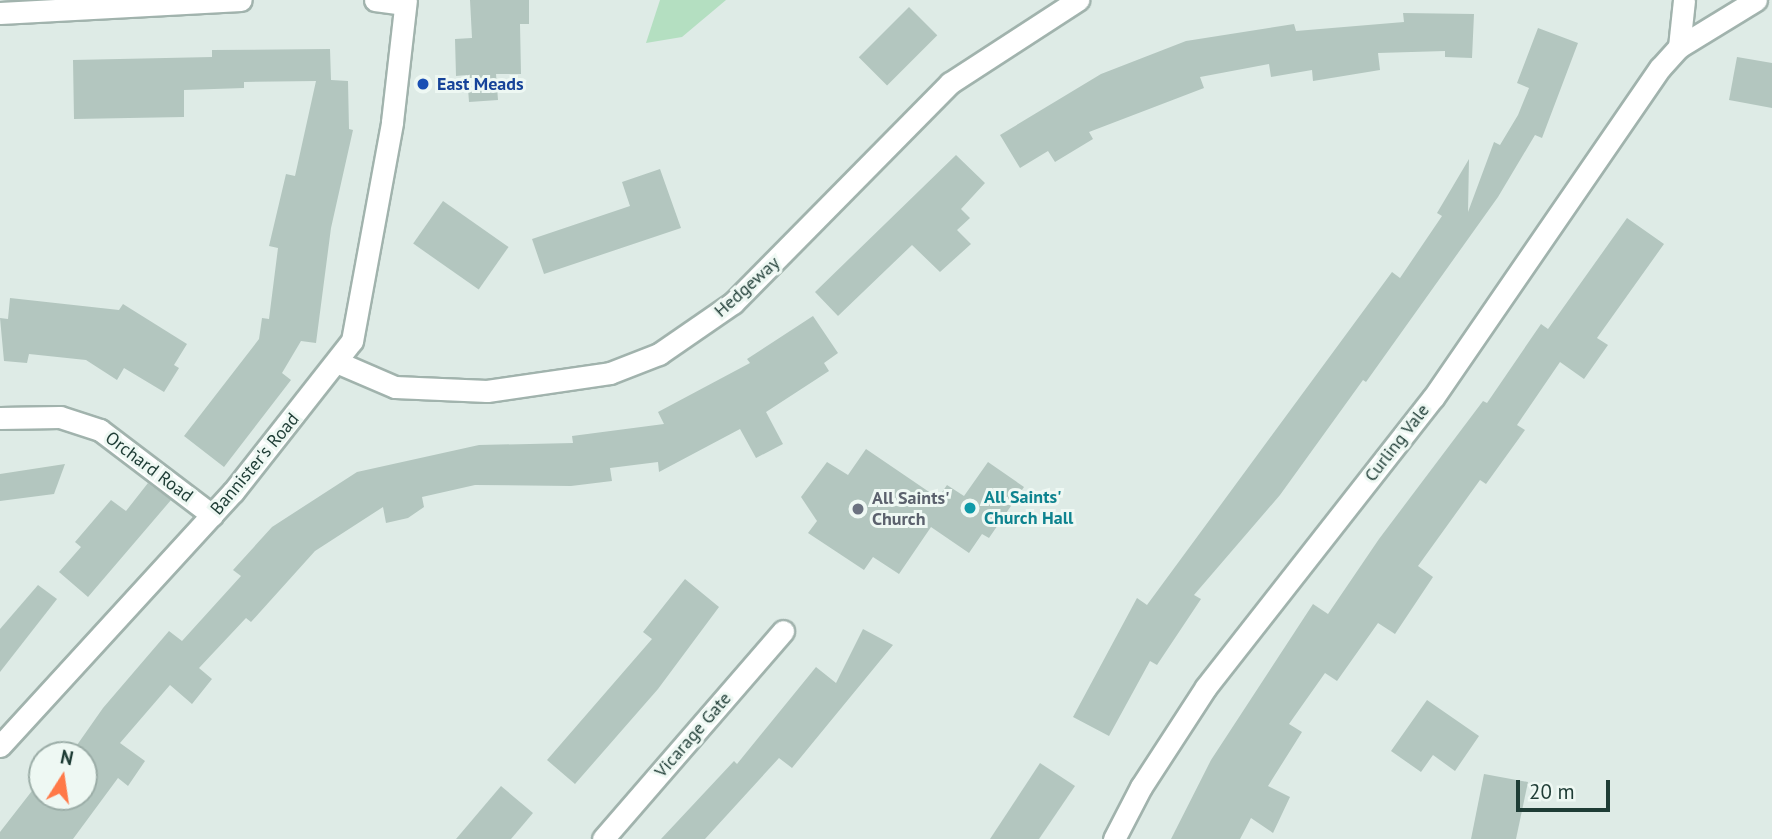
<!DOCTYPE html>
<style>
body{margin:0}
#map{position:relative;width:1772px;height:839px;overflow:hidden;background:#deebe6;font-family:"PT Sans",sans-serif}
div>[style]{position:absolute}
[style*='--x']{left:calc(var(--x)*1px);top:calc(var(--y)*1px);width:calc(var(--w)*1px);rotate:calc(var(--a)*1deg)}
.green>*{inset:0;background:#b4dfc1}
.building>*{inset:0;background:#b3c6bf;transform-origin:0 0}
.roads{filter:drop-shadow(2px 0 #a1b3ad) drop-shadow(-2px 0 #a1b3ad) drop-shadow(0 2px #a1b3ad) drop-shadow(0 -2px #a1b3ad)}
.minor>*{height:21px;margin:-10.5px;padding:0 10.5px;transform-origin:10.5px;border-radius:10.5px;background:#fff}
.dots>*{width:19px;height:19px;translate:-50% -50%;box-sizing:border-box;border:4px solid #eef8f3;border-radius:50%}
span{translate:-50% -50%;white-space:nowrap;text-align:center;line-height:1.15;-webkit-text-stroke:6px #eef8f3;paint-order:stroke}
.transit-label{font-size:18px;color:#164399;font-weight:700}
.left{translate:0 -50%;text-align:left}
.street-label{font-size:18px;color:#1e3c35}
.culture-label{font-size:18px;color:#0d838f;font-weight:700}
.worship-label{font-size:18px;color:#5b616d;font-weight:700}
.north{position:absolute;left:28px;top:741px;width:70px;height:70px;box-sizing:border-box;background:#eef8f3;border:2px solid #9bada7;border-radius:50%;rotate:12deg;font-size:19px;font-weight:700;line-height:28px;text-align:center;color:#1e3c35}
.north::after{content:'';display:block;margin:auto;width:24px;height:32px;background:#ff7948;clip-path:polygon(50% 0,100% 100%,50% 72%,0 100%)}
.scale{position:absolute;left:1516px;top:780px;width:94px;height:32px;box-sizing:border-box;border:4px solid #1e3c35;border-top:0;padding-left:9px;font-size:21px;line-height:24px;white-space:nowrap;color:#1e3c35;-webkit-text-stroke:5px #eef8f3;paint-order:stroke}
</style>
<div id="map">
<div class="green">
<div style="clip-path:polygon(660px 0,726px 0,682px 37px,646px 43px)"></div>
</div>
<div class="building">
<div style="clip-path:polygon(470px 0,529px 0,529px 24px,520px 24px,521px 74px,496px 74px,498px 100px,469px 102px,467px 75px,456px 76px,455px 39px,472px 38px)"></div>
<div style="left:909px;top:7px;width:40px;height:71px;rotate:45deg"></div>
<div style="clip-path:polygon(1403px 13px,1474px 14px,1472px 58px,1445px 57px,1445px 51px,1378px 53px,1380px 70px,1313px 81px,1312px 70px,1271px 77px,1269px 64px,1200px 77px,1204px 88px,1089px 132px,1093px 139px,1055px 162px,1048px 151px,1020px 168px,1000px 135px,1101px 74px,1186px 41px,1294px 24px,1296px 31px,1404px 22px)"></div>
<div style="clip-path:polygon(1538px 28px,1578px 43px,1542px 138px,1535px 135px,1498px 197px,1366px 382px,1363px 380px,1280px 495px,1194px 595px,1201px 599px,1157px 665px,1150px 661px,1109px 736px,1073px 717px,1137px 598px,1147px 605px,1392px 272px,1400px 278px,1442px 216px,1437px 213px,1469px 159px,1468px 212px,1494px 142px,1500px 145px,1518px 115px,1529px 88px,1517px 83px)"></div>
<div style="clip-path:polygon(330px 49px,331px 80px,348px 81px,349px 129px,353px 130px,331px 228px,316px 343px,301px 341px,282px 373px,291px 380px,224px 467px,184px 436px,259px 339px,262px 318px,269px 319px,278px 248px,269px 246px,286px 174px,295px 176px,316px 81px,244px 82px,244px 88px,184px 90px,184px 117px,74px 119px,73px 60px,212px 57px,212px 50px)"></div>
<div style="clip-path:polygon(1737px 57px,1772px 63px,1772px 108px,1729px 100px)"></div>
<div style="clip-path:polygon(956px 155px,985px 183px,961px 209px,970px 218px,957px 230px,971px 244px,940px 272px,912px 245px,838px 316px,815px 292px)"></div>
<div style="clip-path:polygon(660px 169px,681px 228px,544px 274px,532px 239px,630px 206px,622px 182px)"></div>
<div style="left:443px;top:201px;width:80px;height:52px;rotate:35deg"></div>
<div style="clip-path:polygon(1627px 218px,1664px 244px,1597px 338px,1608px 345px,1584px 379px,1560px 362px,1517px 425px,1525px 430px,1486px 484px,1480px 480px,1418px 566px,1433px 577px,1395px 634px,1378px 623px,1337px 681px,1325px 673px,1289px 724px,1302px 732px,1268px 786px,1290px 797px,1273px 833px,1251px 818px,1240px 839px,1171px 839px,1211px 760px,1313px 604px,1328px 614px,1379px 539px,1483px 401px,1487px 403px,1541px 324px,1548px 329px)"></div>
<div style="clip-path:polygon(10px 298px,119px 310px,123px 304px,187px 344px,174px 365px,179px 368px,164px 392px,124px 368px,117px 380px,86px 360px,29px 354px,27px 363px,4px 361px,0 318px,8px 319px)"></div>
<div style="clip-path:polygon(813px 316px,838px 353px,824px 363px,829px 371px,766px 412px,783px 444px,756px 458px,740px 429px,659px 472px,658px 462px,610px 468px,612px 481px,571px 486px,475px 485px,422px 497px,424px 507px,408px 518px,386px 523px,383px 507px,315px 551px,251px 622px,246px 618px,199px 668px,212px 679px,192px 704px,170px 685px,120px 743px,145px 761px,128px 786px,118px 778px,73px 839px,0 839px,0 832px,42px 778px,42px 797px,84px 797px,84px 755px,70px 755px,103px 708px,169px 631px,182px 641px,241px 576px,233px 570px,272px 527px,357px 472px,479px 445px,573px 443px,572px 436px,664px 424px,658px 412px,750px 363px,747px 359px)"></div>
<div style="clip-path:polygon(866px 449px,938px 498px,947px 485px,964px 496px,988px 462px,1024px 487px,989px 538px,982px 534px,969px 553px,931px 527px,899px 574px,873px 557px,864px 570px,808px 533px,817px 521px,801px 497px,827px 462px,848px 475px)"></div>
<div style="clip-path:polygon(65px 464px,54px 494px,0 501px,0 474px)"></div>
<div style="clip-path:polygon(148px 483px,171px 500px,88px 597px,59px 572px,81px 547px,75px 542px,111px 500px,126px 511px)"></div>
<div style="clip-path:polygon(685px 579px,719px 607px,658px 689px,575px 784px,547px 760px,652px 639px,643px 632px)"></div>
<div style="clip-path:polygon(38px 585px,57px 599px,0 672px,0 629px)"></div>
<div style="clip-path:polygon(863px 629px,893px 645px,792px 768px,779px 758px,705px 839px,661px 839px,734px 761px,737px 764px,816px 667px,836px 683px)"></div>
<div style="clip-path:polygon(1427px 700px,1479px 736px,1455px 771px,1433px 755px,1421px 772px,1391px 751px)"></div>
<div style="clip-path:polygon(1040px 763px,1075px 786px,1039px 839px,990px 839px)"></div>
<div style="clip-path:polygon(1484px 774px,1528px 782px,1516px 839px,1471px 839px)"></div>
<div style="clip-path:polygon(501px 786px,533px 813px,511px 839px,456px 839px)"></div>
</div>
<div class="roads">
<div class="minor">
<div style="--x:375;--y:0;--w:30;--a:8"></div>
<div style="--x:0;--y:13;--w:241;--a:-3.1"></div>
<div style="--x:1679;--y:47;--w:47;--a:-83.9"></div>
<div style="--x:339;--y:363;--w:61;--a:23.2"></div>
<div style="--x:395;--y:387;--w:92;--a:2.5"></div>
<div style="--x:487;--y:391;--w:124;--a:-8.3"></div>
<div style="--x:610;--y:373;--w:53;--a:-21.2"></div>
<div style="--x:659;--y:354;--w:90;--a:-34.6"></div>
<div style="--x:733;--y:303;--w:309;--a:-45.4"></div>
<div style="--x:950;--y:83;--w:153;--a:-33"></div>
<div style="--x:0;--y:418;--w:60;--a:-1"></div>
<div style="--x:60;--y:417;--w:42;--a:18"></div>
<div style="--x:100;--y:430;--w:141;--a:37.2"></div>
<div style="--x:0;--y:746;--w:345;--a:-47.5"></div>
<div style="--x:233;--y:492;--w:192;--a:-51.8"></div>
<div style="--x:352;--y:341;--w:223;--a:-79.6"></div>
<div style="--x:392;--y:122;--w:123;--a:-83.5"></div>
<div style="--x:603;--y:839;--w:275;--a:-49.1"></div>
<div style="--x:1114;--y:839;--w:59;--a:-62.6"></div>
<div style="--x:1141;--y:787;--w:119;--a:-57"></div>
<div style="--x:1206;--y:687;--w:367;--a:-51.9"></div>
<div style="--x:1433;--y:398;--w:401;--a:-55.5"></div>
<div style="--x:1660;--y:68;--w:28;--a:-48"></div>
<div style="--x:1679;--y:47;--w:90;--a:-31.4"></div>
</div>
</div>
<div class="dots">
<div style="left:423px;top:84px;background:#1a4fb4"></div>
<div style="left:970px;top:508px;background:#0f9aa8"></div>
<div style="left:858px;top:509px;background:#6b7280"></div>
</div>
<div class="transit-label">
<span class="left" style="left:437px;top:84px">East Meads</span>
</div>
<div class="street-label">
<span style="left:747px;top:287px;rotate:-42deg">Hedgeway</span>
<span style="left:1397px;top:443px;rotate:-52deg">Curling Vale</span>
<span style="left:255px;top:464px;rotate:-50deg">Bannister's Road</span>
<span style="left:149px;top:467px;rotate:37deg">Orchard Road</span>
<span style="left:693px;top:735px;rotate:-49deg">Vicarage Gate</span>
</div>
<div class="culture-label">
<span class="left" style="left:984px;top:508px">All Saints'<br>Church Hall</span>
</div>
<div class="worship-label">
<span class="left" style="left:872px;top:509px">All Saints'<br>Church</span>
</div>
<div class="north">N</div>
<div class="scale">20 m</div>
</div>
